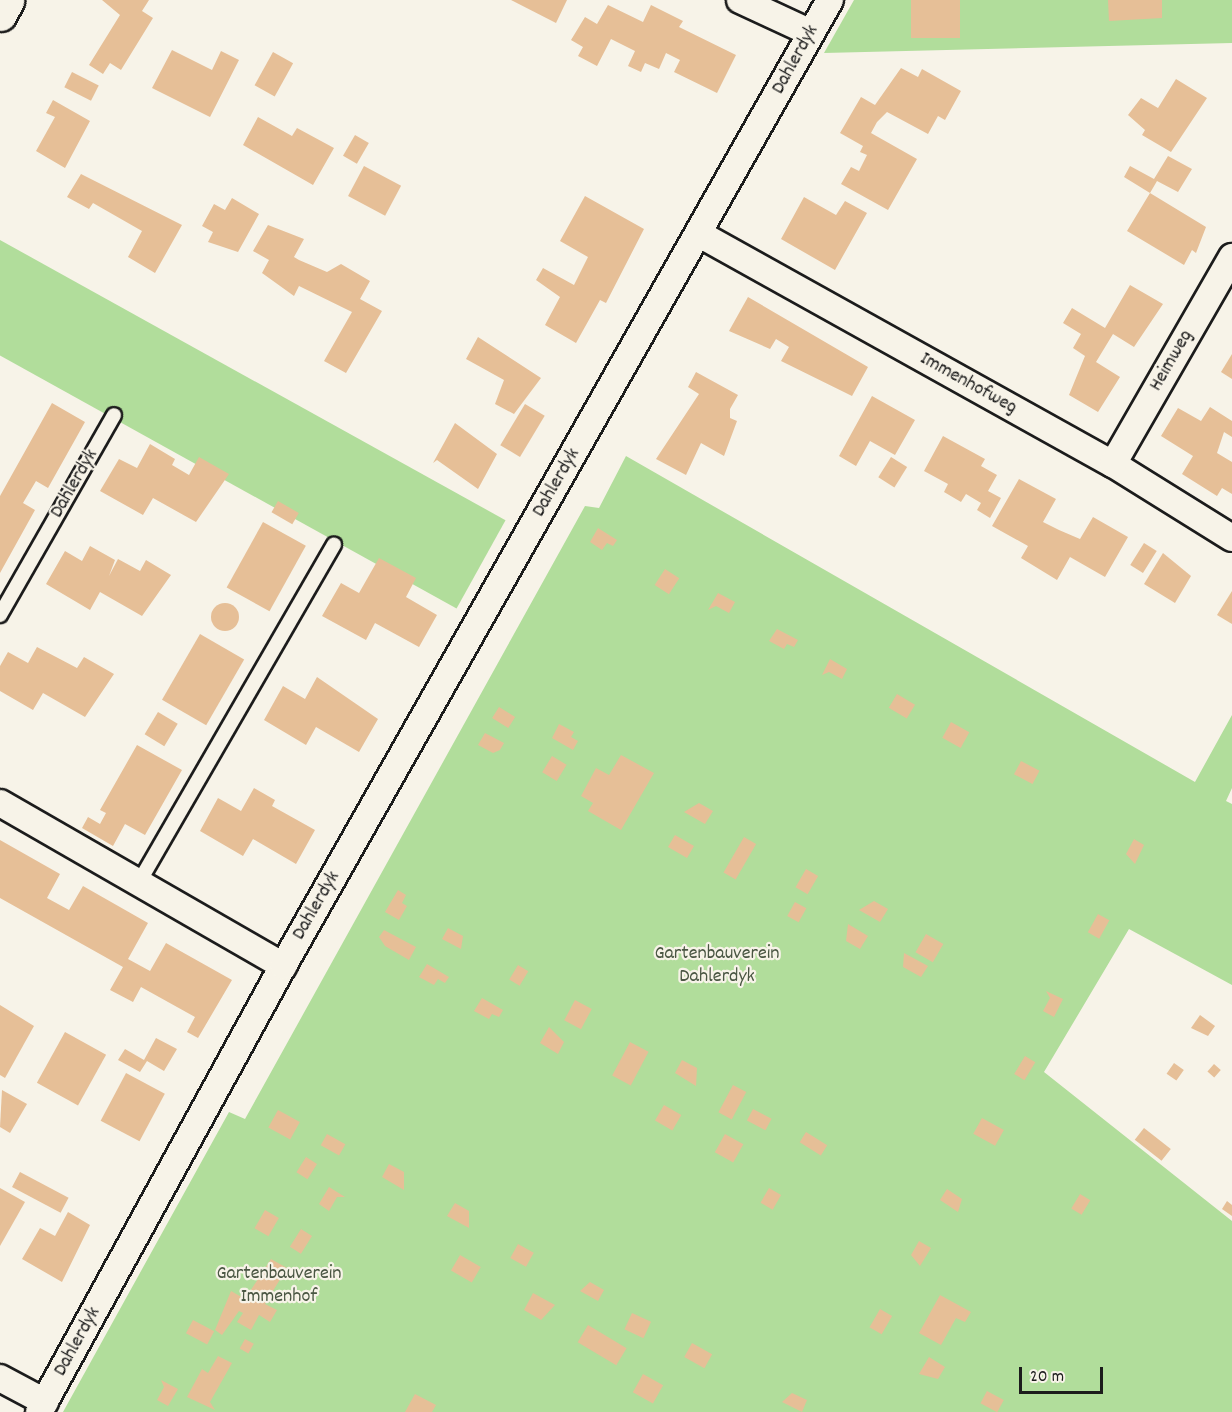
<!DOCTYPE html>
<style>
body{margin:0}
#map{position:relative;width:1232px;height:1412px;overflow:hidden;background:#f7f3e8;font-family:Dekko,sans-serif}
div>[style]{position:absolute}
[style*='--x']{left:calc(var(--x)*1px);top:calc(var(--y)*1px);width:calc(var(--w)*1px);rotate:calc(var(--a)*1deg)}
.green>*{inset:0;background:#b1dd9b;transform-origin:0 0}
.building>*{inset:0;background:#e6bf97;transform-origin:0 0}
.round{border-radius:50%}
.roads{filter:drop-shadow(2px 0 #1c1c1c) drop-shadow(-2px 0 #1c1c1c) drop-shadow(0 2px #1c1c1c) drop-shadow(0 -2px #1c1c1c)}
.service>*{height:14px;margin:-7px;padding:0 7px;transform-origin:7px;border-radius:7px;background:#f7f3e8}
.minor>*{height:26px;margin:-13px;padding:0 13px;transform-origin:13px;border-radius:13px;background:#f7f3e8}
.primary>*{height:33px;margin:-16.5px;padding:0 16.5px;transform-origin:16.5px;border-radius:16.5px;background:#f7f3e8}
span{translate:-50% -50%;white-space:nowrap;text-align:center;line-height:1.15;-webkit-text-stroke:4.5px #f7f3e8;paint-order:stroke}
.street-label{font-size:20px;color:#1c1c1c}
.park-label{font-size:20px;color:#495642}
.scale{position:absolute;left:1019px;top:1367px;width:84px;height:27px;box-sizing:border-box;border:3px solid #1c1c1c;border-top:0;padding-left:8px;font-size:18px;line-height:21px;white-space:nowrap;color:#1c1c1c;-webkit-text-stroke:4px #f7f3e8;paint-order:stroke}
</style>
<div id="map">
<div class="green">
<div style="clip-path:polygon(854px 0,1232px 0,1232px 43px,824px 53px)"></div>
<div style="left:0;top:240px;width:578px;height:101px;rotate:29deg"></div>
<div style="clip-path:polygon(626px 456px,1195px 782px,1232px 715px,1232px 788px,1226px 801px,1232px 804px,1232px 985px,1129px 929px,1044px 1072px,1232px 1221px,1232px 1412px,63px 1412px,229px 1112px,245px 1119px,585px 506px,599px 508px)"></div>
</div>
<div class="building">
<div style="clip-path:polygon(102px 0,149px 0,142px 11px,153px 18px,121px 70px,110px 63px,103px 74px,89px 65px,120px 15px)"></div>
<div style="clip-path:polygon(511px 0,567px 0,556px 23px)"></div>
<div style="left:911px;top:0;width:49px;height:38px"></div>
<div style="clip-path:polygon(1108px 0,1162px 0,1162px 18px,1109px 21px)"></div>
<div style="clip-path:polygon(608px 5px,643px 22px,651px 5px,683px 21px,679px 27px,736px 55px,717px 93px,674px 72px,680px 60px,666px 53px,659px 69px,645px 63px,641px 72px,628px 66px,635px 51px,611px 39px,597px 66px,578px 56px,583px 47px,571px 40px,585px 17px,597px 24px)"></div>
<div style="clip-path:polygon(172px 50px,212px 70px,221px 51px,239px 60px,210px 117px,152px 88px)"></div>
<div style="left:273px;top:52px;width:23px;height:38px;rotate:29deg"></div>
<div style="clip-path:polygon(901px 68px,918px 77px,922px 69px,961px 91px,945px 120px,938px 116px,928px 134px,887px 112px,877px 122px,871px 133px,917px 159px,888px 210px,841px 184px,851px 167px,859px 171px,867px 155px,860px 152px,863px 146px,840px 133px,861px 97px,875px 105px)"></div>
<div style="left:72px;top:72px;width:30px;height:17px;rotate:27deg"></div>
<div style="clip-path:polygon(1176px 79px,1207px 98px,1171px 152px,1142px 135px,1145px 130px,1128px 115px,1141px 98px,1158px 108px)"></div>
<div style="clip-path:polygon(53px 100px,90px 121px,65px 168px,36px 151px,55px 117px,46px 113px)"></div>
<div style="clip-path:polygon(258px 117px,292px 136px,297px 128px,334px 148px,313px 185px,243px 145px)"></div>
<div style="left:355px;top:135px;width:16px;height:24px;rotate:30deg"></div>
<div style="clip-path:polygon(1168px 156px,1192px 169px,1178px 192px,1157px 181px,1150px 193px,1124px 177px,1130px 166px,1154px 179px)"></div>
<div style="left:364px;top:166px;width:42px;height:34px;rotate:28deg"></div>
<div style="clip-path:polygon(81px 174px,182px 225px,155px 273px,128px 257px,142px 231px,93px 203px,89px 209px,67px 197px)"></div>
<div style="clip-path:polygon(1150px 193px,1206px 227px,1196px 253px,1192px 250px,1184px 265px,1127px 231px)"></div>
<div style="clip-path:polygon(585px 196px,644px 229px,606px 303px,600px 300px,576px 343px,545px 325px,560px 297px,536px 280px,543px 268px,574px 285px,588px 257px,560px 241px)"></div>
<div style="clip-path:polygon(804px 197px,836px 215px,845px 201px,867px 213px,835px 270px,781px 239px)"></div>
<div style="clip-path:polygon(232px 198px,259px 214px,238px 252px,208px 242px,213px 232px,202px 226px,214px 204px,225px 210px)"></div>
<div style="clip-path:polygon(268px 225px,304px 239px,294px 257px,299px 260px,327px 272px,341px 264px,370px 281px,360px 299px,382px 311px,346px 373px,324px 361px,352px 312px,299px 286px,294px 296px,262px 273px,269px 260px,253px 251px)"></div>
<div style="clip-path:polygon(1130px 285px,1163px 304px,1134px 347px,1113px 334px,1096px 362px,1120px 377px,1098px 412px,1069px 395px,1085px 356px,1073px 348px,1081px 334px,1063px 323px,1072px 308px,1105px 328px)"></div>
<div style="clip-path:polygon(748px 297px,868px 367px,852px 396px,781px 361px,789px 347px,776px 339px,770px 349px,729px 331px)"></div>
<div style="clip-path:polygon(478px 337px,541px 378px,514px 414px,495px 404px,504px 380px,466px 359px)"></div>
<div style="clip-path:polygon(1232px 354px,1232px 379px,1221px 372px)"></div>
<div style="clip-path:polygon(696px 372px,738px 395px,730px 409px,730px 418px,737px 421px,724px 456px,701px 443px,686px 475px,656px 459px,699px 394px,688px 387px)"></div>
<div style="clip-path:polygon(872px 396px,915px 420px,895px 455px,870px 441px,856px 466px,839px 456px)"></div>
<div style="clip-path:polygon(52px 403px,85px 422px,48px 488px,36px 481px,23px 503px,35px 510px,0 573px,0 496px)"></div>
<div style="left:525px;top:404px;width:23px;height:48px;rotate:31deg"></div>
<div style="clip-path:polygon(1210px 407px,1232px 421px,1232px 437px,1224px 432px,1217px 453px,1232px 462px,1232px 494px,1222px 488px,1217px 496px,1182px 474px,1193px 456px,1161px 436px,1178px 408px,1201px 421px)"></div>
<div style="clip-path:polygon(455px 423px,497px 454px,478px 489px,437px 460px,433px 463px)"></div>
<div style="clip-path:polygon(943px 436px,985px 459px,981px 466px,997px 475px,988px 491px,1001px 498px,990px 518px,977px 510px,981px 503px,966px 494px,961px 502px,944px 492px,948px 484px,924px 471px)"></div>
<div style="clip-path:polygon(150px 444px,175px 459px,172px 465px,189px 475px,199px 457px,229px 474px,196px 522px,153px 498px,143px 515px,100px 491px,119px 459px,137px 468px)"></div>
<div style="left:891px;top:457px;width:19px;height:24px;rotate:32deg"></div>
<div style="clip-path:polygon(1019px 479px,1056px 499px,1043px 522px,1059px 530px,1080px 539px,1093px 517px,1128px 537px,1105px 577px,1070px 557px,1057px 580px,1021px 558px,1028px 546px,992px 526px)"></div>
<div style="left:278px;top:501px;width:24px;height:13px;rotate:30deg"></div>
<div style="left:263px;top:522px;width:49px;height:75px;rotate:29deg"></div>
<div style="clip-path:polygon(598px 528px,617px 540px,613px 546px,607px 543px,602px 550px,590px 542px)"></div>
<div style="left:1144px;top:543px;width:15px;height:26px;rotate:32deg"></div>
<div style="clip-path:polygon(90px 546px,115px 560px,109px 576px,118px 559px,140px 571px,146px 560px,171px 575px,142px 616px,100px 592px,90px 610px,46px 584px,65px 551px,82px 561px)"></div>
<div style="clip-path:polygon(1163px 553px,1191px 576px,1175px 603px,1144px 584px)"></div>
<div style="clip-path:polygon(379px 558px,416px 578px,406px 597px,437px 615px,419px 647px,375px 623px,366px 640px,322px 616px,341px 583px,359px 593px)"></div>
<div style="left:665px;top:569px;width:17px;height:19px;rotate:33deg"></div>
<div style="clip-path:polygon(1232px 591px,1232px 624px,1217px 615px)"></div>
<div style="clip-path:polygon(718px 593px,735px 602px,729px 613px,716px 606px,708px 610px)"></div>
<div class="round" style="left:211px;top:603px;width:28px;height:28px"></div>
<div style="clip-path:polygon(777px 629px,798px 640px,794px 647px,787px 644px,784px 649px,769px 641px)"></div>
<div style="left:200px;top:634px;width:51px;height:76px;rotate:30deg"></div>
<div style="clip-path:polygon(37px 647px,77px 668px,84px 657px,114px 674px,85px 717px,43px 693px,33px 710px,0 691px,0 666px,8px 652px,28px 663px)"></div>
<div style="clip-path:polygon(830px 659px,847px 669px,842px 679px,829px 672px,822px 675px)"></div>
<div style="clip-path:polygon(317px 677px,378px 719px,359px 752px,316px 727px,306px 745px,264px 720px,283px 686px,305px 699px)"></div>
<div style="left:897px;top:694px;width:21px;height:16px;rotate:31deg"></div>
<div style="left:499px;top:707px;width:19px;height:13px;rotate:32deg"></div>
<div style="left:158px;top:712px;width:23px;height:26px;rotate:31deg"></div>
<div style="left:951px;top:722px;width:21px;height:18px;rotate:29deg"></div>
<div style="clip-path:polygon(559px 724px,574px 732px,571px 737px,578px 741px,573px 750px,552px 738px)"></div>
<div style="clip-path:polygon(485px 733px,504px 743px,500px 750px,493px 753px,478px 745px)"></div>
<div style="clip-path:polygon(137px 745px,182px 770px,145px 835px,125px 824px,113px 846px,82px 828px,88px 817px,100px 824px,106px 813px,100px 810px)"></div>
<div style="clip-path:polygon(621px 755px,654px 773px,621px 830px,588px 811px,593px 803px,581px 796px,596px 768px,609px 775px)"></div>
<div style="left:552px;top:756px;width:17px;height:19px;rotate:31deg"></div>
<div style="left:1021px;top:761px;width:21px;height:15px;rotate:28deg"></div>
<div style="clip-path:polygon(254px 788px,275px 800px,272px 806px,315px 830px,296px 864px,253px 839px,243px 856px,200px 831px,218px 798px,241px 811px)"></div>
<div style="clip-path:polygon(699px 803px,713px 811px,705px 824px,684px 812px)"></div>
<div style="left:675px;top:835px;width:22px;height:14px;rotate:30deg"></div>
<div style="left:744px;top:837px;width:14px;height:41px;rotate:30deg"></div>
<div style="clip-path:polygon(1134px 839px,1144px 845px,1135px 864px,1126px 854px)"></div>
<div style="clip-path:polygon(0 840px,60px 874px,47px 898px,69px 910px,83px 886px,148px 923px,128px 959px,150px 971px,166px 943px,232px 980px,198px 1038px,187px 1032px,195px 1017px,141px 987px,133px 1002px,110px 990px,123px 967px,0 898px)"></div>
<div style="left:806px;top:869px;width:14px;height:21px;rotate:30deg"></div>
<div style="clip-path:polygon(398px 890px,406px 895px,402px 903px,407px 906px,399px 920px,385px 912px)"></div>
<div style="clip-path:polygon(874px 901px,888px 909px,880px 922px,859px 910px)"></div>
<div style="left:795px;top:902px;width:13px;height:16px;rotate:29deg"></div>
<div style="left:1098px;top:914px;width:13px;height:21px;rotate:29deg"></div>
<div style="clip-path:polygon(848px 924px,868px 936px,860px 949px,846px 941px)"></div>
<div style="clip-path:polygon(448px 928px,463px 936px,461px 949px,442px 939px)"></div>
<div style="clip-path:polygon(384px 930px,416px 947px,409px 960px,385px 946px,379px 937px)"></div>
<div style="left:926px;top:934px;width:20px;height:21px;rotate:30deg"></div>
<div style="clip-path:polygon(904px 953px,928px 966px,921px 977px,903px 967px)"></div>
<div style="clip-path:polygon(427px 964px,449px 977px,445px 983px,438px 979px,434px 985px,419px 977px)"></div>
<div style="left:518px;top:965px;width:12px;height:17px;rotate:31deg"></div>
<div style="clip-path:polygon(1046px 991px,1063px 999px,1054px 1017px,1043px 1011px,1050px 998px)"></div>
<div style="clip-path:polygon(482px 998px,503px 1010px,499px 1017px,492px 1014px,489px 1019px,474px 1011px)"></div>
<div style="left:575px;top:1000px;width:19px;height:23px;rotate:28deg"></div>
<div style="clip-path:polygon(0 1005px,34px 1026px,5px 1078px,0 1075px)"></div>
<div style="clip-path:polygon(1200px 1015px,1215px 1026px,1208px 1036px,1191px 1028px)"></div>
<div style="clip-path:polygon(549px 1027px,564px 1042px,558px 1054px,540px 1043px)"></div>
<div style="left:65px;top:1032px;width:47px;height:58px;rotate:29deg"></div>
<div style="clip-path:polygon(156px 1038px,177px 1049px,164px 1071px,147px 1061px,140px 1072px,118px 1060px,125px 1049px,144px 1060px)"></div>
<div style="left:630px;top:1042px;width:21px;height:38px;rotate:28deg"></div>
<div style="left:1025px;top:1056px;width:12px;height:21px;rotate:31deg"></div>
<div style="clip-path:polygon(682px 1060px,697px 1068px,696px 1086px,675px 1073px)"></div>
<div style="left:1174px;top:1063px;width:12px;height:13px;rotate:35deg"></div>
<div style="left:1214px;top:1064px;width:9px;height:10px;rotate:41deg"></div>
<div style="left:126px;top:1073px;width:44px;height:54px;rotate:28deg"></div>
<div style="left:733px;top:1085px;width:15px;height:31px;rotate:28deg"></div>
<div style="clip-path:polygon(2px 1090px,27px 1104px,10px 1133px,0 1127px)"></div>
<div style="left:664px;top:1105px;width:20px;height:18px;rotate:30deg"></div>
<div style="left:753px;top:1109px;width:21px;height:13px;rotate:28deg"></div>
<div style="left:278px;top:1110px;width:25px;height:20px;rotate:29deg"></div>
<div style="left:982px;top:1118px;width:25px;height:18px;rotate:29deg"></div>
<div style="left:1144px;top:1128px;width:34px;height:15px;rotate:38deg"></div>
<div style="left:806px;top:1132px;width:25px;height:12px;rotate:32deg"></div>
<div style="left:327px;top:1134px;width:21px;height:13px;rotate:29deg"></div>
<div style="left:725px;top:1134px;width:21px;height:21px;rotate:29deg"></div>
<div style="left:306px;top:1157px;width:13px;height:18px;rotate:32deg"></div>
<div style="clip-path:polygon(389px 1164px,404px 1172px,404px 1190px,382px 1177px)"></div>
<div style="left:20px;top:1172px;width:55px;height:17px;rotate:28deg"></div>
<div style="clip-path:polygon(329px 1187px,345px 1197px,337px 1197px,329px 1211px,319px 1204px)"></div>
<div style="clip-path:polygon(0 1188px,25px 1202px,0 1246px)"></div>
<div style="left:769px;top:1188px;width:14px;height:17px;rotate:30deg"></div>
<div style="clip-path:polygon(947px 1189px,962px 1199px,958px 1212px,940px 1200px)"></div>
<div style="left:1080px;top:1194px;width:12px;height:17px;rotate:31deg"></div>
<div style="clip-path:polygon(1227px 1201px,1232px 1205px,1232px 1216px,1222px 1209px)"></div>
<div style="clip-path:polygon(455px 1203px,469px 1211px,469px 1228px,447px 1216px)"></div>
<div style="left:265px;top:1210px;width:16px;height:21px;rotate:30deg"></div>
<div style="clip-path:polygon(68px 1212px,90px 1225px,62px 1282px,22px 1259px,40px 1228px,55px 1236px)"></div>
<div style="left:301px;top:1229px;width:13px;height:21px;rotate:32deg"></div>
<div style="clip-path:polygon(919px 1241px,931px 1248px,920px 1266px,911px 1255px)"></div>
<div style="left:518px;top:1244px;width:18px;height:16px;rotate:29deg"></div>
<div style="left:460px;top:1255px;width:24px;height:18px;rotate:30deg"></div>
<div style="clip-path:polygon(271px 1259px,287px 1268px,265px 1304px,277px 1310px,270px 1322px,259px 1315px,251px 1330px,237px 1322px,243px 1313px,239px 1311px,222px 1335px,215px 1330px,231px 1291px,245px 1299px)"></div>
<div style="clip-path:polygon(590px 1282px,604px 1290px,598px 1301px,580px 1291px)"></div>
<div style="clip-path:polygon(533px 1293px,555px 1305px,541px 1320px,524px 1310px)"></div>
<div style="clip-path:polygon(940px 1295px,971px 1312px,965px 1322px,956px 1318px,941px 1345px,919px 1333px)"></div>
<div style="left:880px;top:1309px;width:14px;height:21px;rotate:30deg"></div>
<div style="left:632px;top:1313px;width:21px;height:18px;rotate:25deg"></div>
<div style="left:193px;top:1320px;width:24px;height:15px;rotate:28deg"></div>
<div style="left:588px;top:1325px;width:45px;height:20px;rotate:31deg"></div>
<div style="left:245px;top:1339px;width:10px;height:11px;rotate:29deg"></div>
<div style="left:692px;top:1343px;width:23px;height:16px;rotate:29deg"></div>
<div style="clip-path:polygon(218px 1356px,232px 1363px,210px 1402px,215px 1410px,187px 1397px,202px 1369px,208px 1373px)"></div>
<div style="clip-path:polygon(929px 1357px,945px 1367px,938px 1379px,919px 1374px)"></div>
<div style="left:643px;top:1374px;width:23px;height:21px;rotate:29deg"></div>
<div style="clip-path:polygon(161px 1380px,178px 1389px,168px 1406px,157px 1400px,164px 1387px)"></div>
<div style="left:987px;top:1391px;width:19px;height:14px;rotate:28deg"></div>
<div style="clip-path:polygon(792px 1393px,807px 1400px,802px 1412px,782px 1402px)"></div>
<div style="clip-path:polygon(415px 1394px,436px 1405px,432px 1412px,405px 1412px)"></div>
</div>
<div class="roads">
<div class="service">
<div style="--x:0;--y:615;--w:230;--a:-60.3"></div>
<div style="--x:138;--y:884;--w:392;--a:-60"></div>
</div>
<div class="minor">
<div style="--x:740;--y:0;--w:78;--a:24.9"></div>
<div style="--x:701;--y:235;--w:471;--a:29.1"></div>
<div style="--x:1113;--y:464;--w:140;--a:31.9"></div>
<div style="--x:1113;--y:464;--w:239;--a:-60.1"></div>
<div style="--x:0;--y:803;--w:327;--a:29.9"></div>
<div style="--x:0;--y:1378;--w:51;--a:28.1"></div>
<div style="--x:39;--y:1412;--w:508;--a:-61.32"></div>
<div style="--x:283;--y:966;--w:1110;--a:-60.48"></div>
</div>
<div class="primary">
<div style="--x:0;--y:14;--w:16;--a:-63"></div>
</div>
</div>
<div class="street-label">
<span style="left:796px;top:60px;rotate:-61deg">Dahlerdyk</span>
<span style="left:1172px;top:361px;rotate:-60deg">Heimweg</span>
<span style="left:968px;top:384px;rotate:29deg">Immenhofweg</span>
<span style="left:557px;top:483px;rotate:-60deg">Dahlerdyk</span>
<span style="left:75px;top:484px;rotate:-60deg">Dahlerdyk</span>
<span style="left:317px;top:906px;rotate:-60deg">Dahlerdyk</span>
<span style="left:78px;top:1342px;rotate:-61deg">Dahlerdyk</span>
</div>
<div class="park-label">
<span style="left:717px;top:966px">Gartenbauverein<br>Dahlerdyk</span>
<span style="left:279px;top:1286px">Gartenbauverein<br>Immenhof</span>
</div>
<div class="scale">20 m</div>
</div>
